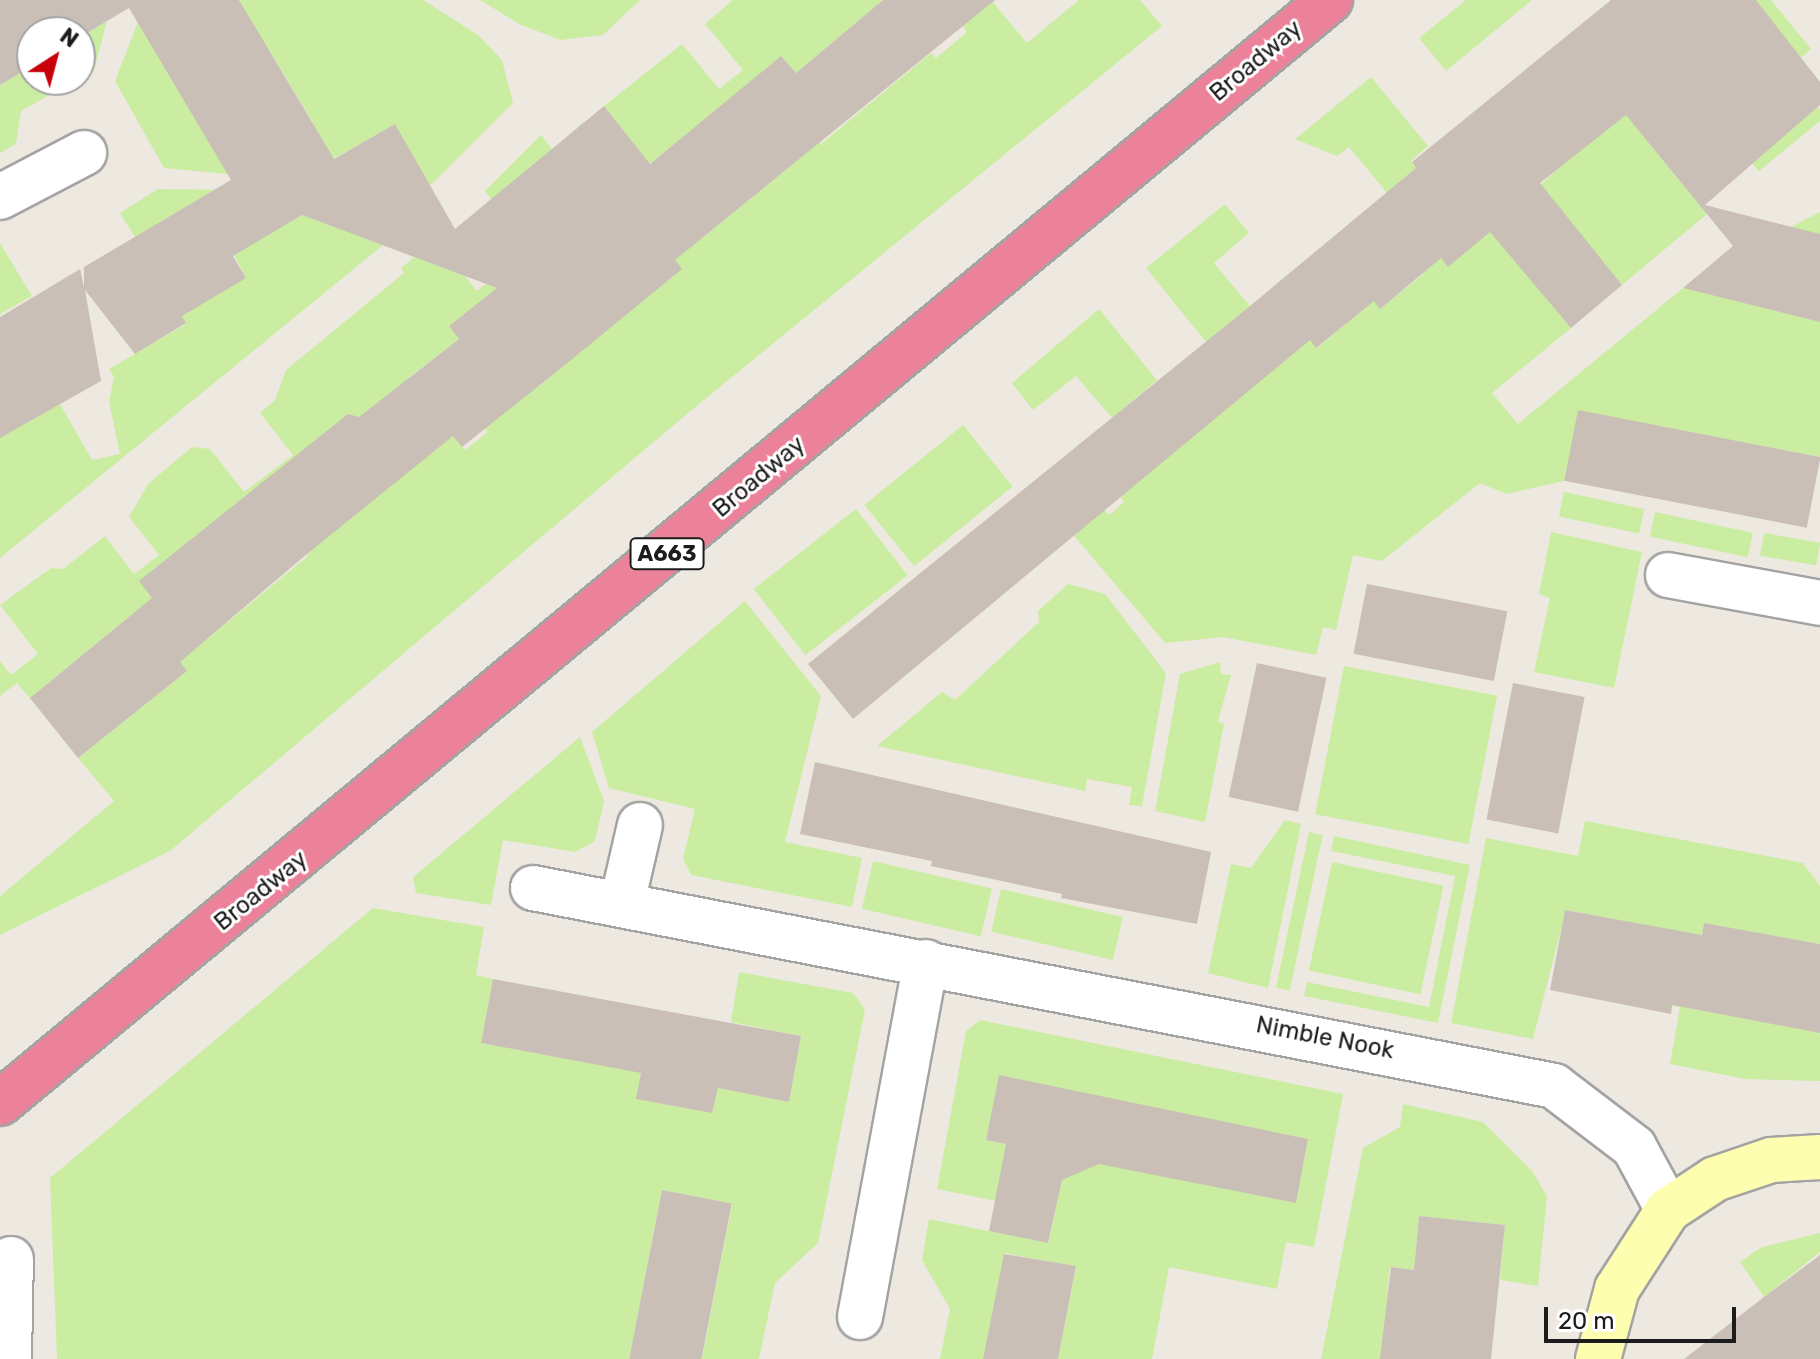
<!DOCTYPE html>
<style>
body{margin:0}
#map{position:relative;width:1820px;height:1359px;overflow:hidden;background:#eee9e0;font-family:Rubik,sans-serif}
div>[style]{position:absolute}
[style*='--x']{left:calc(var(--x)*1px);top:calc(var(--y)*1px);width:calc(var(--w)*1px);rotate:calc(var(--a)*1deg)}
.grass>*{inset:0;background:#caeda2;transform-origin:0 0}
.building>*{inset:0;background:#cabfb6;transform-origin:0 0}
.roads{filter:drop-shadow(2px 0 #a3a3a3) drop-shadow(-2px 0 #a3a3a3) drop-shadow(0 2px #a3a3a3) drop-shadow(0 -2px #a3a3a3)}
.street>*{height:44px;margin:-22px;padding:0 22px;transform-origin:22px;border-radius:22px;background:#fff}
.secondary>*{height:44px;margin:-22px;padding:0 22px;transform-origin:22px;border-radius:22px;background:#fdfeaf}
.highway>*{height:44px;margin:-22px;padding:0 22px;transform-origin:22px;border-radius:22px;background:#ec829a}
span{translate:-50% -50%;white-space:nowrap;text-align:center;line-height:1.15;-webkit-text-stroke:6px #fff;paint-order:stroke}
.shield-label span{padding:2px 6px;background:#fff;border:2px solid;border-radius:6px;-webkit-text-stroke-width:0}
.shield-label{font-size:22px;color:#1c1c1c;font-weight:700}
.street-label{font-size:24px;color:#1c1c1c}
.north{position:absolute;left:16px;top:16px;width:80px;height:80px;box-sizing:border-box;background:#fff;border:2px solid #a4a4a4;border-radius:50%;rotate:36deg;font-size:22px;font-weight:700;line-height:32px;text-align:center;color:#1c1c1c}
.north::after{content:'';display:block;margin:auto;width:28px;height:36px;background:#c80009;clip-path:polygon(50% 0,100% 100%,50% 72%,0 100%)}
.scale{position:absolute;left:1544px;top:1307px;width:192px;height:36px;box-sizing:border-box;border:4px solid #1c1c1c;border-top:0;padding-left:10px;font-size:24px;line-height:28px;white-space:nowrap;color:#1c1c1c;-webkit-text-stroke:6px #fff;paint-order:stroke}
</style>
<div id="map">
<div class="grass">
<div style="clip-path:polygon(241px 0,423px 0,478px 35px,502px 60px,513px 103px,430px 186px,358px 145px,301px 176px,228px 174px,164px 168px,115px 81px,138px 22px,229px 174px,313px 123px,270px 51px,217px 15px)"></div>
<div style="clip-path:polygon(480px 0,640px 0,603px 35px,560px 40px,519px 24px)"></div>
<div style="clip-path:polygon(evenodd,733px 0,883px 0,796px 73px,781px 56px,762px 72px,821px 144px,931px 53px,936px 58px,967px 32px,961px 24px,991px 0,1027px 43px,1079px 0,1140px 0,1162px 26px,688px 413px,170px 851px,0 935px,0 896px,114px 801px,78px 758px,187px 671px,138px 610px,43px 687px,46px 693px,34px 703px,17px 683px,0 696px,0 661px,11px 675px,38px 654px,0 605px,51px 568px,63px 569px,105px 536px,134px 574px,159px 555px,129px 517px,148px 484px,192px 447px,210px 449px,244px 492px,293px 455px,260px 413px,275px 400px,286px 370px,404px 273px,401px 268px,435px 240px,477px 291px,530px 248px,485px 191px,541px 135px,588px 196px,615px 176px,577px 127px,582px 123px,621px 171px,642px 155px,604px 106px,682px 44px,719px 89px,743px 70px,705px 24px,733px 0,749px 114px,792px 165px,697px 242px,640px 172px,691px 131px,749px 114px,733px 0,497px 289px,560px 369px,538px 387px,531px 380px,479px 421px,488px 432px,465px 450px,408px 378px,459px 339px,449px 326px,497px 289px,733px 0,263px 497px,308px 556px,207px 639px,152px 571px,174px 553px,182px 562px,263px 497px)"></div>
<div style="clip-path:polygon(1466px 0,1532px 0,1446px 71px,1419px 38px)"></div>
<div style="clip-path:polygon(1747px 0,1771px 0,1811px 49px,1787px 70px,1820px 110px,1820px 121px,1759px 171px,1752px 164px,1670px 169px,1707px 214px,1622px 285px,1580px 234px,1529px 277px,1571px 328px,1492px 393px,1518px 424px,1700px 274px,1820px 212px,1820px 457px,1653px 425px,1564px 481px,1506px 494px,1480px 483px,1382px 561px,1353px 555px,1336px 630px,1323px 627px,1316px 655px,1223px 637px,1165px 643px,1038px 493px,1094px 497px,1109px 515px,1124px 502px,1120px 496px,1309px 339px,1317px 348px,1367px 306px,1367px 292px,1381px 308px,1422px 275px,1436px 253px,1448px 266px,1556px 171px,1537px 146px)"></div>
<div style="clip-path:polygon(107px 21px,94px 70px,80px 78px,80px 37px)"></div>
<div style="clip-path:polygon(32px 66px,32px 80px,76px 80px,21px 111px,16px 144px,0 153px,0 85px)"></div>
<div style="clip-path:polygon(1371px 77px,1428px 146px,1411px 161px,1416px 168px,1387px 193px,1349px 147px,1337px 156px,1295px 139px)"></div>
<div style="clip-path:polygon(158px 189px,236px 190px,383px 245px,0 558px,0 410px,60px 404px,92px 460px,120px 454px,109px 402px,114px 377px,109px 369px,186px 324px,169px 295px,246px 278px,204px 196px,135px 237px,120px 213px)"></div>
<div style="clip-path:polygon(1225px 204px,1249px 233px,1214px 263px,1250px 306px,1206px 342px,1146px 268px)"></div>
<div style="clip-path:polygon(0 243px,32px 296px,0 314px)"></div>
<div style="clip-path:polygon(1099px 309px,1157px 380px,1112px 418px,1076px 376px,1033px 410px,1012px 383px)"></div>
<div style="left:963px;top:425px;width:79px;height:127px;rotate:51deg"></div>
<div style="left:1564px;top:492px;width:82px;height:25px;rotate:12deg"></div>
<div style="left:856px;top:509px;width:84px;height:130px;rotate:52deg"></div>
<div style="left:1655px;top:512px;width:100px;height:25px;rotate:12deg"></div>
<div style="clip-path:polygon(1551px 532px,1642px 552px,1614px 688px,1534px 672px,1550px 598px,1539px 594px)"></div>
<div style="left:1764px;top:533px;width:57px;height:23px;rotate:10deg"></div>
<div style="clip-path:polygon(1068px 584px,1105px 594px,1166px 673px,1142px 806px,1129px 805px,1132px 787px,1087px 779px,1085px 791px,877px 746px,942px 692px,955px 700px,1039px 622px,1038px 611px)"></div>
<div style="clip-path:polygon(745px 601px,821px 696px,785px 842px,862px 858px,852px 907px,691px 875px,683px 859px,695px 809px,609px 788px,592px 732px)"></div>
<div style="clip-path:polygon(1220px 662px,1221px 674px,1231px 675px,1218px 721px,1224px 724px,1205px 822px,1155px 811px,1180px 674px)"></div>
<div style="left:1344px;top:666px;width:156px;height:151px;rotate:11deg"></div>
<div style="clip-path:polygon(580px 737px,604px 801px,595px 841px,575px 852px,503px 840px,491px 905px,416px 893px,413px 877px)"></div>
<div style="clip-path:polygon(1285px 820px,1301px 824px,1268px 988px,1208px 973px,1231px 864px,1251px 868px)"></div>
<div style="clip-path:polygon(1585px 821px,1803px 863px,1820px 886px,1820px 944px,1704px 924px,1688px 1008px,1817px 1032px,1820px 1016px,1820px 1081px,1745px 1079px,1670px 1064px,1680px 1007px,1672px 1006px,1686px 933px,1566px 910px,1533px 1039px,1451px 1023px,1486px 838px,1578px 856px)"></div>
<div style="left:1309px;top:832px;width:14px;height:159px;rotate:12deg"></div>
<div style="clip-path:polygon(1334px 836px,1470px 865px,1438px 1023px,1304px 996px,1307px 982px,1429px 1007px,1455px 876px,1331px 851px)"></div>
<div style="left:873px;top:861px;width:122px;height:49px;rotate:13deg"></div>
<div style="left:1332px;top:862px;width:114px;height:111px;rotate:12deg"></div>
<div style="left:1001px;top:889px;width:125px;height:44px;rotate:13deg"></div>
<div style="clip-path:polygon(373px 908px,484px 927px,476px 975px,493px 979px,481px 1043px,641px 1072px,637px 1099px,712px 1113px,718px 1088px,789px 1102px,801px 1036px,731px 1022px,739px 972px,853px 993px,865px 1010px,818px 1243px,775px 1283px,759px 1359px,702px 1359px,732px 1204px,662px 1190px,629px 1359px,57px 1359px,50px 1178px)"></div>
<div style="clip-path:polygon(evenodd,980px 1020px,1343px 1094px,1314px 1247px,1286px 1242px,1277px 1289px,1169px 1267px,1152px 1359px,1058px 1359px,1076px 1267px,1005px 1253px,983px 1359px,940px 1359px,950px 1309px,922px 1260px,929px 1219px,1048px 1243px,1055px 1213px,937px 1189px,966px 1031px,980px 1020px,1078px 1093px,1308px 1139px,1296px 1202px,986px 1140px,1078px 1093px)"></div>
<div style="clip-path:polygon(1403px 1104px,1483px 1122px,1533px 1172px,1547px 1197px,1538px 1286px,1500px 1280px,1505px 1225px,1419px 1216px,1414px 1270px,1390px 1267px,1387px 1292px,1413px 1295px,1380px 1359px,1321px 1359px,1363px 1148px,1400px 1127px)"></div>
<div style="clip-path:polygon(1820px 1233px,1820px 1252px,1764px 1297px,1740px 1262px,1762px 1247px)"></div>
</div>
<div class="building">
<div style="clip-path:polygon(0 0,239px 0,334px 159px,395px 124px,455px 229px,604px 106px,650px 164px,781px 56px,796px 73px,883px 0,995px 0,675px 260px,682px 269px,560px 369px,462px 447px,453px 436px,307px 554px,180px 662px,187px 671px,78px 758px,30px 698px,152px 598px,139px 581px,348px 414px,359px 417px,459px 339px,449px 326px,497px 288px,302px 215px,233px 256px,246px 278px,182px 316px,186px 323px,135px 354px,85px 290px,101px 381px,0 438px,0 317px,80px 269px,84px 287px,84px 267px,231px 180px,129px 8px,80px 37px,80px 32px,32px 32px,32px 66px,0 85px)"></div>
<div style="clip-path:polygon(1611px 0,1756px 0,1820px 82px,1820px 105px,1705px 205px,1820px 234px,1820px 322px,1683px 288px,1733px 246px,1626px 115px,1540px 183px,1622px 285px,1571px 328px,1490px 232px,1448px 267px,1441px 258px,1380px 309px,1374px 301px,1316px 348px,1310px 340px,853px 719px,808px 664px,1250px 306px,1416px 168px,1412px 162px)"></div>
<div style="left:1578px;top:410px;width:247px;height:72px;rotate:11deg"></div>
<div style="left:1367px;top:584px;width:143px;height:71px;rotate:11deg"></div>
<div style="left:1257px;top:663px;width:71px;height:137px;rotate:12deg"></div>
<div style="left:1513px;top:683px;width:73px;height:139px;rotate:11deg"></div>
<div style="clip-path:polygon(815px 762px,1211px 852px,1197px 924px,1061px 898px,1062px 894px,931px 866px,932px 861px,800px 834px)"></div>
<div style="clip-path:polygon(1565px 910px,1702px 935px,1704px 923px,1820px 944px,1820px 1033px,1672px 1005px,1671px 1014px,1550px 990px)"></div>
<div style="clip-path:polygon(493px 979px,801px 1036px,789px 1102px,718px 1088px,712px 1113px,636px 1099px,641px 1073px,481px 1043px)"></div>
<div style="clip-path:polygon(999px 1075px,1308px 1139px,1296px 1203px,1099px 1164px,1062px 1180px,1048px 1243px,989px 1231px,1006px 1144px,986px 1140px)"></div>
<div style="left:662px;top:1190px;width:71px;height:172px;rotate:11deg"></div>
<div style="clip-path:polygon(1419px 1216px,1505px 1225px,1491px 1359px,1380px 1359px,1391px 1267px,1414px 1270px)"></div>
<div style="clip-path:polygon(1004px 1254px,1076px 1266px,1058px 1359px,983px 1359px)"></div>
<div style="clip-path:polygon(1820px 1255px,1820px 1359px,1684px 1359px,1764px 1297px)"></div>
</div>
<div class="roads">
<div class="street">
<div style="--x:0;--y:197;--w:95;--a:-27.6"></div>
<div style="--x:1668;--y:575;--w:155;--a:10.4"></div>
<div style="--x:533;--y:888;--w:1040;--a:10.97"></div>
<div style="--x:1554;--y:1086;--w:101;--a:37.3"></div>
<div style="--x:1634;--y:1147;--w:72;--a:61.6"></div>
<div style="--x:622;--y:903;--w:80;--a:-77"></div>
<div style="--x:860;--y:1317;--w:361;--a:-79.5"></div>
<div style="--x:9;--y:1359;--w:100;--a:-88.9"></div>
</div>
<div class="secondary">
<div style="--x:1598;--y:1359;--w:73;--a:-74.8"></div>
<div style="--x:1617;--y:1289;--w:94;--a:-57.2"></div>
<div style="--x:1668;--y:1210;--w:56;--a:-33.4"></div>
<div style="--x:1715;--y:1179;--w:59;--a:-18.7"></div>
<div style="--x:1771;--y:1160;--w:49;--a:-3.5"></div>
</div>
<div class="highway">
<div style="--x:0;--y:1103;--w:1728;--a:-39.67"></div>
</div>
</div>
<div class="shield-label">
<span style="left:667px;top:554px">A663</span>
</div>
<div class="street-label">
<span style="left:1256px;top:61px;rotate:-40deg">Broadway</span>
<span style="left:759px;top:477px;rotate:-40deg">Broadway</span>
<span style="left:261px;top:891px;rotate:-39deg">Broadway</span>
<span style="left:1325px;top:1038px;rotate:11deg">Nimble Nook</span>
</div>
<div class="north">N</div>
<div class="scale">20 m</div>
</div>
